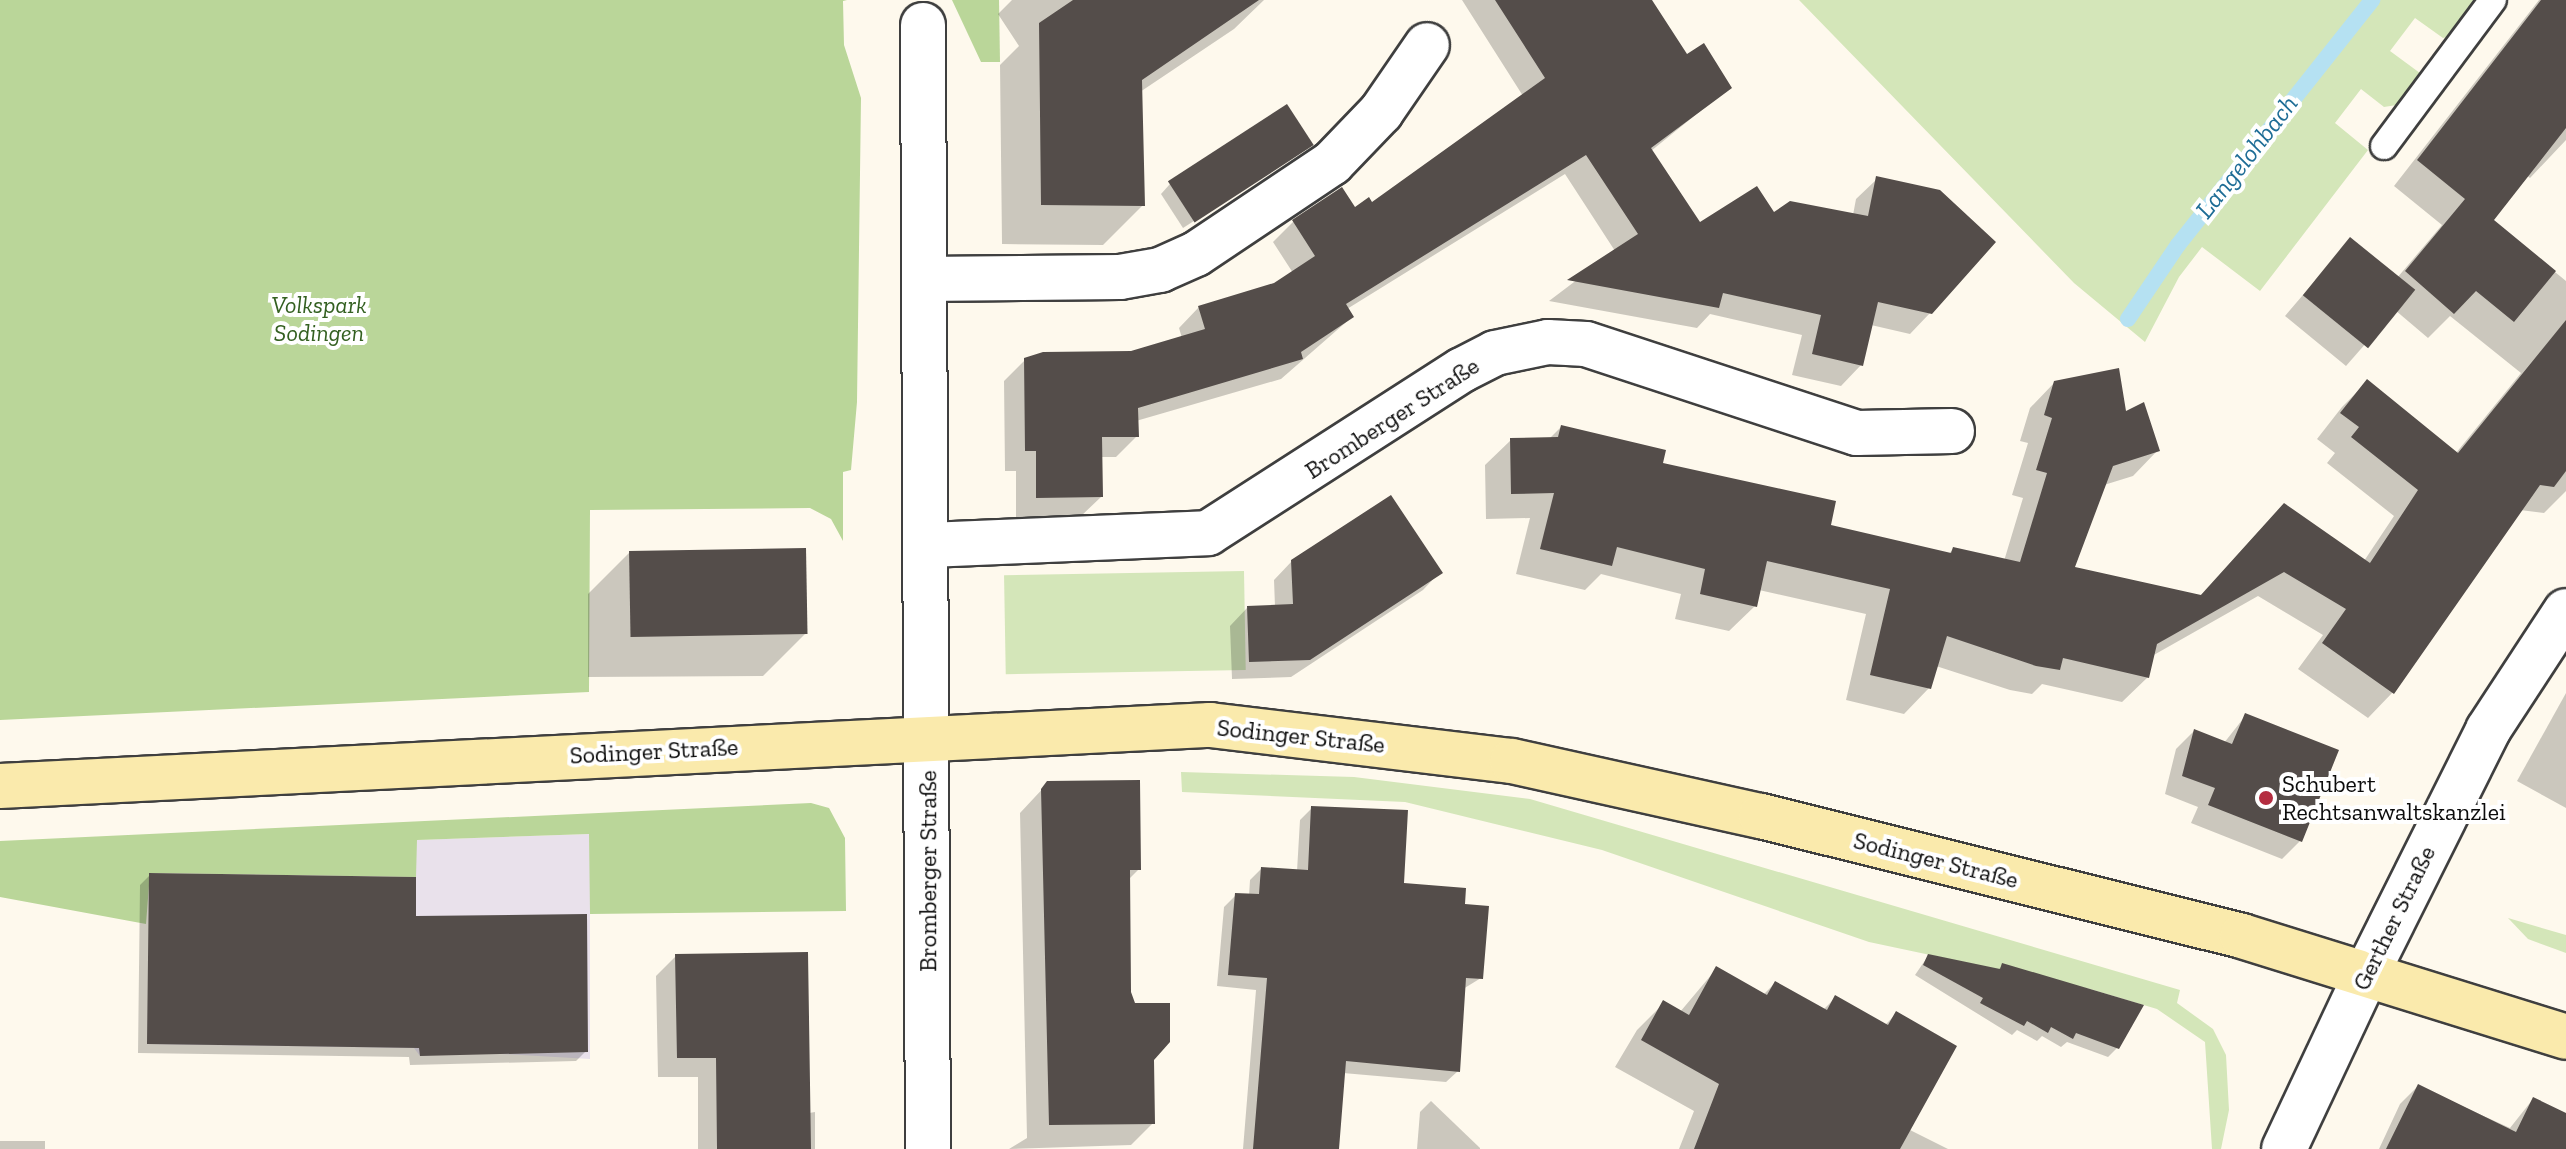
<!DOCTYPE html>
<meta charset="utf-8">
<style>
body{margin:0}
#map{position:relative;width:2566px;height:1149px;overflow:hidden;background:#fef9ed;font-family:"Zilla Slab",serif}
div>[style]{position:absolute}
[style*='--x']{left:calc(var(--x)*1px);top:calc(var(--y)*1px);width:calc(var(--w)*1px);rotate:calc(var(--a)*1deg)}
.industrial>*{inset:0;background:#e9e1eb}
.green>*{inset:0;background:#d4e6b9;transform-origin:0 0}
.forest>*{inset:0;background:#bad699}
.shadow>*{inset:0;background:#0003;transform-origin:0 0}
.stream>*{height:16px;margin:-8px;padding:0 8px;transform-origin:8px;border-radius:8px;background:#b5e1f2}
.building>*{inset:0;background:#544d4a;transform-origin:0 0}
.roads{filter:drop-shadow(2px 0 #3f3f3f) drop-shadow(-2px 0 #3f3f3f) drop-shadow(0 2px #3f3f3f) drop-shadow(0 -2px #3f3f3f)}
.service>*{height:26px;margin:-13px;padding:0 13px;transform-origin:13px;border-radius:13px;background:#fff}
.minor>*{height:44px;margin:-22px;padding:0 22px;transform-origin:22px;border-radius:22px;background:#fff}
.tertiary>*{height:44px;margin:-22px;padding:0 22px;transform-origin:22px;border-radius:22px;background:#fff}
.secondary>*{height:44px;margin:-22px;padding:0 22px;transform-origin:22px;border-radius:22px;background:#faeaac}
.dots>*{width:22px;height:22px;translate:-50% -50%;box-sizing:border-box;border:4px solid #fff;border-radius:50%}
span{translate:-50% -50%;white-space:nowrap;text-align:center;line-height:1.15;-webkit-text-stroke:8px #fff;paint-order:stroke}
.park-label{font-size:24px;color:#346021;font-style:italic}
.street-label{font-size:24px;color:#0c0c0c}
.poi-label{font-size:24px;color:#0c0c0c}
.left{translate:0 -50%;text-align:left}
.water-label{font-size:26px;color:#1e6d96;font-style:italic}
</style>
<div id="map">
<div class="industrial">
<div style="clip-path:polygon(590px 834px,590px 1059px,468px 1052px,420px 1056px,414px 1048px,147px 1044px,416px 877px,416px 840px)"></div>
</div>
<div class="green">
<div style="clip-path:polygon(1799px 0,2480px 0,2454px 35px,2443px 38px,2415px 18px,2390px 51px,2424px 76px,2403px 104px,2384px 107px,2361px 89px,2335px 123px,2368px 150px,2260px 291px,2202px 247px,2179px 277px,2145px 342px,2074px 283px)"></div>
<div style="left:1244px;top:571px;width:99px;height:240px;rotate:89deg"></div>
<div style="clip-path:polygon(1181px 772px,1354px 777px,1530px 799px,2180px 990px,2177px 1003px,2213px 1029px,2226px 1055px,2229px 1110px,2221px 1149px,2212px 1149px,2205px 1042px,2157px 1009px,2090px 989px,1869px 942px,1602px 850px,1495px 824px,1405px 802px,1182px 792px)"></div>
<div style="clip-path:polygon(2508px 918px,2566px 935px,2566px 953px,2528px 939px)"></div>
</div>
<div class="forest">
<div style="clip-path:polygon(0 0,847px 0,843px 1px,844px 45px,861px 98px,857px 402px,851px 470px,843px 472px,843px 541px,831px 519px,810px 508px,590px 510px,589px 692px,0 720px)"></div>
<div style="clip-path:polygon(952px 0,999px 0,1000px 62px,981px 62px)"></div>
<div style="clip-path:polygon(811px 803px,829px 808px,845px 838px,846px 911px,590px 914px,589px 834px,417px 840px,416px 877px,150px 873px,146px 924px,0 897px,0 841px)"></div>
</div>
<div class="shadow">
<div style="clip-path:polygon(1012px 0,1264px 0,1234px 29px,1140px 92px,1143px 205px,1103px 245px,1002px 244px,1000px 65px,1019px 46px,998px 14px)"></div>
<div style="clip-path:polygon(1462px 0,1594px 0,1730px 87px,1651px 151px,1699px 224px,1773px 215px,1853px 215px,1856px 199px,1877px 179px,1930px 313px,1910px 334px,1871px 325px,1861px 365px,1841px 386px,1792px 375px,1802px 335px,1710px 314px,1697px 328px,1549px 301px,1615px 251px,1565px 174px,1347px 309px,1352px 317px,1281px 379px,1136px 421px,1137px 436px,1116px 457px,1100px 457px,1101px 497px,1080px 517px,1016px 517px,1016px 471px,1005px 471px,1004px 381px,1025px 360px,1131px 353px,1182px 338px,1179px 328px,1199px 307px,1274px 285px,1293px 273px,1273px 242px,1294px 221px,1371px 204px,1523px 96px)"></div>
<div style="clip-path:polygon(2539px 0,2566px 0,2566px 140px,2530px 178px,2526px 175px,2491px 220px,2566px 281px,2566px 491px,2544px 513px,2520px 510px,2393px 692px,2368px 718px,2298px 669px,2323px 635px,2258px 596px,2152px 656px,2148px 677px,2122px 702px,2042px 684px,2032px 694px,2010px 690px,1936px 666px,1929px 688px,1904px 714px,1846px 700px,1866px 614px,1759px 590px,1755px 606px,1729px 631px,1675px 619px,1681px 594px,1601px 574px,1585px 590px,1516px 574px,1530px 518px,1486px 519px,1485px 465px,1511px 440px,1549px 439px,1561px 427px,1828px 526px,1948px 555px,1953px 549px,2004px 561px,2023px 498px,2012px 495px,2028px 443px,2020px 441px,2030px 408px,2055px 382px,2125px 414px,2158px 450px,2133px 476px,2104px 485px,2073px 569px,2199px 597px,2259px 531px,2364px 561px,2394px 516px,2327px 463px,2335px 453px,2317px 439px,2342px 407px,2367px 382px,2456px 453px,2521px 373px,2450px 316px,2428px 338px,2395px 310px,2346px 366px,2285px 316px,2350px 240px,2397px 278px,2442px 225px,2394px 186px)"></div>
<div style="clip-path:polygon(1312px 145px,1183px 228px,1161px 194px,1170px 184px)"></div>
<div style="clip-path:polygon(630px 552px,805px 634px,763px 676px,588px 677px,588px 594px)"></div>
<div style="clip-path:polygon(1292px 561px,1440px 572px,1423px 590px,1291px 677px,1232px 679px,1230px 626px,1247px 608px,1275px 607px,1274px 580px)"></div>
<div style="clip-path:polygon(2566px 693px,2566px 808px,2517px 781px)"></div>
<div style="clip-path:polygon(2246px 715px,2300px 841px,2282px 859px,2191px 823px,2198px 807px,2165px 794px,2176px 749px,2194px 731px,2224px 743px)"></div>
<div style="clip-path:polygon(1048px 783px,1139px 869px,1128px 880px,1129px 992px,1152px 1059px,1153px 1123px,1131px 1145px,1009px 1149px,1027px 1138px,1020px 813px)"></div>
<div style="clip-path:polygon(1312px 808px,1402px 885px,1463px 906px,1481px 978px,1463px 989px,1458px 1071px,1446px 1082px,1343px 1073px,1336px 1149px,1243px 1149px,1256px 990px,1217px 986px,1224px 907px,1236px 895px,1249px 896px,1250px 880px,1261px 869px,1297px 871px,1300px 820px)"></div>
<div style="clip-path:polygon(150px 875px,414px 918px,586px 1051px,576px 1061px,410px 1065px,409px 1057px,138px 1053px,140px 885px)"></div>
<div style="clip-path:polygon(676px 956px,809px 1113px,815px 1112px,815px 1149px,698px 1149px,698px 1077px,658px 1077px,656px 976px)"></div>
<div style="clip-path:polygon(1928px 956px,1997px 971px,2003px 965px,2118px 1047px,2108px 1057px,2067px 1042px,2061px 1047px,2042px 1036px,2037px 1041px,2017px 1030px,2012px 1035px,1915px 975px)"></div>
<div style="clip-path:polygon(1717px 968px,1763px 995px,1775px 983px,1823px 1010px,1835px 998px,1884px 1026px,1896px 1014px,1908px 1129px,1948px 1149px,1679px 1149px,1694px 1111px,1615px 1067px,1637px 1030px,1664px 1003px,1680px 1012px)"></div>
<div style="clip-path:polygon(2418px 1086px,2510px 1128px,2533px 1099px,2566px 1115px,2566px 1144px,2564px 1149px,2379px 1149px,2400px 1104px)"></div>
<div style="clip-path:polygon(1431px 1101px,1480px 1148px,1480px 1149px,1417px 1149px,1420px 1112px)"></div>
<div style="left:0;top:1141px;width:45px;height:8px"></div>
</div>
<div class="stream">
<div style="--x:2128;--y:319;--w:89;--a:-56"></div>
<div style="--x:2178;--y:245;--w:313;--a:-51.6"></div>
</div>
<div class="building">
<div style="clip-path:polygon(1073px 0,1259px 0,1142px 80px,1145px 206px,1041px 205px,1039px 23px)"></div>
<div style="clip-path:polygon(1495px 0,1652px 0,1687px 54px,1704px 43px,1732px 88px,1651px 148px,1700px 222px,1757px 186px,1774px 212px,1790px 201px,1868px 216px,1876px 176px,1940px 190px,1996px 242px,1932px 314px,1878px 302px,1863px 366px,1812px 354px,1821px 315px,1723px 293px,1719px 308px,1567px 280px,1638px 234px,1586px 155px,1346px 304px,1354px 317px,1301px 352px,1303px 359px,1138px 408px,1139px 437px,1102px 437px,1103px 497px,1036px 498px,1036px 451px,1025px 451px,1024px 358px,1043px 352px,1131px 351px,1205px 329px,1198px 306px,1274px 283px,1315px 256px,1292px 220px,1342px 187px,1355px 207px,1369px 197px,1372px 202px,1545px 78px)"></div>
<div style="clip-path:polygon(2541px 0,2566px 0,2566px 128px,2494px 220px,2556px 271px,2514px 322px,2476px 291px,2454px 314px,2405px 271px,2465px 199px,2417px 160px)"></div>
<div style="left:1287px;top:104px;width:49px;height:142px;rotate:57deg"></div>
<div style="left:2350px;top:237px;width:84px;height:75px;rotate:39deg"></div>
<div style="clip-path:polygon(2566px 320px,2566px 471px,2554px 487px,2540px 485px,2394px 694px,2322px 643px,2346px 609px,2284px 572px,2157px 644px,2149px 678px,2063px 658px,2060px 670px,2036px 666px,1947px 636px,1931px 689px,1870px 675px,1890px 589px,1767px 561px,1757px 607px,1700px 594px,1705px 569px,1617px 547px,1612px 566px,1540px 549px,1554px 493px,1511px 494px,1510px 438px,1558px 437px,1561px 425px,1666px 450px,1663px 463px,1836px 501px,1831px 525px,1951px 553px,1953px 547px,2020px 562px,2047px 473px,2036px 470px,2052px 418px,2044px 415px,2054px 381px,2119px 368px,2126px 411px,2144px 402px,2160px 451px,2113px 466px,2075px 567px,2201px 595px,2284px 503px,2370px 563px,2418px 490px,2351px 437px,2359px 427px,2340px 413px,2367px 379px,2458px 453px)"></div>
<div style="clip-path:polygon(1391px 495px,1443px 573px,1310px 660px,1249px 662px,1247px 606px,1293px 604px,1291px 560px)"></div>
<div style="left:806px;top:548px;width:86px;height:177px;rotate:89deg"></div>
<div style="clip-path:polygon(2245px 713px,2339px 750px,2302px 842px,2208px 805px,2215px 788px,2182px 776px,2194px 729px,2232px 744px)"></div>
<div style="clip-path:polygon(1140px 780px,1141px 870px,1130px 870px,1131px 992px,1135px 1003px,1170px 1003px,1170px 1042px,1154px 1060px,1155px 1124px,1049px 1125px,1041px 789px,1047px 781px)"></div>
<div style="clip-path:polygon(1311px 806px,1408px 810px,1404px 883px,1466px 888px,1465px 904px,1489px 906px,1483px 979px,1466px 978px,1460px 1072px,1346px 1061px,1339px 1149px,1253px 1149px,1267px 978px,1228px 975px,1235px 893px,1259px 894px,1261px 867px,1308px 870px)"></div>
<div style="clip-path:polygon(149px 873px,416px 877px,416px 916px,587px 914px,588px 1052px,420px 1056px,419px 1048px,147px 1044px)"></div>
<div style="clip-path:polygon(808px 952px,811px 1149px,717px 1149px,716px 1058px,677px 1058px,675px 954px)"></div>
<div style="clip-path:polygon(1928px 954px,2000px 969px,2002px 963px,2144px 1005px,2119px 1049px,2076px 1033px,2073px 1039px,2051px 1027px,2048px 1033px,2027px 1021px,2024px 1026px,1980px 1003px,1983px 998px,1923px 965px)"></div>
<div style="clip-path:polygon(1716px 966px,1767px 995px,1775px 981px,1827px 1010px,1835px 995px,1888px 1025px,1896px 1011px,1957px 1046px,1900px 1149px,1694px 1149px,1719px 1084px,1641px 1040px,1663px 1000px,1689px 1015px)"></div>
<div style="clip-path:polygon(2418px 1084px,2516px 1132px,2533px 1097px,2566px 1113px,2566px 1149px,2386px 1149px)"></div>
</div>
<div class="roads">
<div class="service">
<div style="--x:2384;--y:146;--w:182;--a:-53.3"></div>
</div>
<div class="minor">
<div style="--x:923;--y:25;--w:1124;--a:89.75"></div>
<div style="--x:924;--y:279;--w:196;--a:-0.6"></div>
<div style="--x:1120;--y:277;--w:41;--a:-9.9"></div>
<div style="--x:1160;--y:270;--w:39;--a:-24"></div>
<div style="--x:1196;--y:254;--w:164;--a:-33.8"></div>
<div style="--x:1332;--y:163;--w:71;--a:-46.1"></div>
<div style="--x:1381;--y:112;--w:81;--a:-55.5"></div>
<div style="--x:927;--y:545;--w:281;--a:-2.4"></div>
<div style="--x:1208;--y:533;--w:302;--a:-32.7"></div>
<div style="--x:1462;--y:370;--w:37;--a:-27"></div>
<div style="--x:1495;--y:353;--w:54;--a:-11.7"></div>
<div style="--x:1548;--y:342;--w:38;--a:3"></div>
<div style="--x:1586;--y:344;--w:285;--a:18.2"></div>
<div style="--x:1857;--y:433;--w:95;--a:-1.2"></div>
<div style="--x:2284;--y:1149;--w:190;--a:-64.8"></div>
</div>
<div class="tertiary">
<div style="--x:2365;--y:977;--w:276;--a:-63.5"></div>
<div style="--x:2488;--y:730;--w:142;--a:-56.8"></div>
</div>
<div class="secondary">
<div style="--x:0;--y:786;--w:1212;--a:-2.89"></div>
<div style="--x:1210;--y:725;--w:304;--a:6.8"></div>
<div style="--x:1512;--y:761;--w:255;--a:12.5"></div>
<div style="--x:1761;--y:816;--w:496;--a:14"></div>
<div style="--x:2242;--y:936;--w:339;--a:17.3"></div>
</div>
</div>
<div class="dots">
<div style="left:2266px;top:798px;background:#b42d40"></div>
</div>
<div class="park-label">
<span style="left:319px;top:319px">Volkspark<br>Sodingen</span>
</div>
<div class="street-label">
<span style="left:1392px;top:418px;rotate:-33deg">Bromberger Straße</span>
<span style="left:1301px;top:736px;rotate:6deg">Sodinger Straße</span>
<span style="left:654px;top:751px;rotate:-3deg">Sodinger Straße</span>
<span style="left:1936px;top:860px;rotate:14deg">Sodinger Straße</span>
<span style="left:928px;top:871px;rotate:-90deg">Bromberger Straße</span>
<span style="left:2394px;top:918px;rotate:-64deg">Gerther Straße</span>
</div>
<div class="poi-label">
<span class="left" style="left:2282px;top:798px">Schubert<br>Rechtsanwaltskanzlei</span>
</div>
<div class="water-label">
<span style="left:2247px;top:157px;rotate:-52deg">Langelohbach</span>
</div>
</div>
